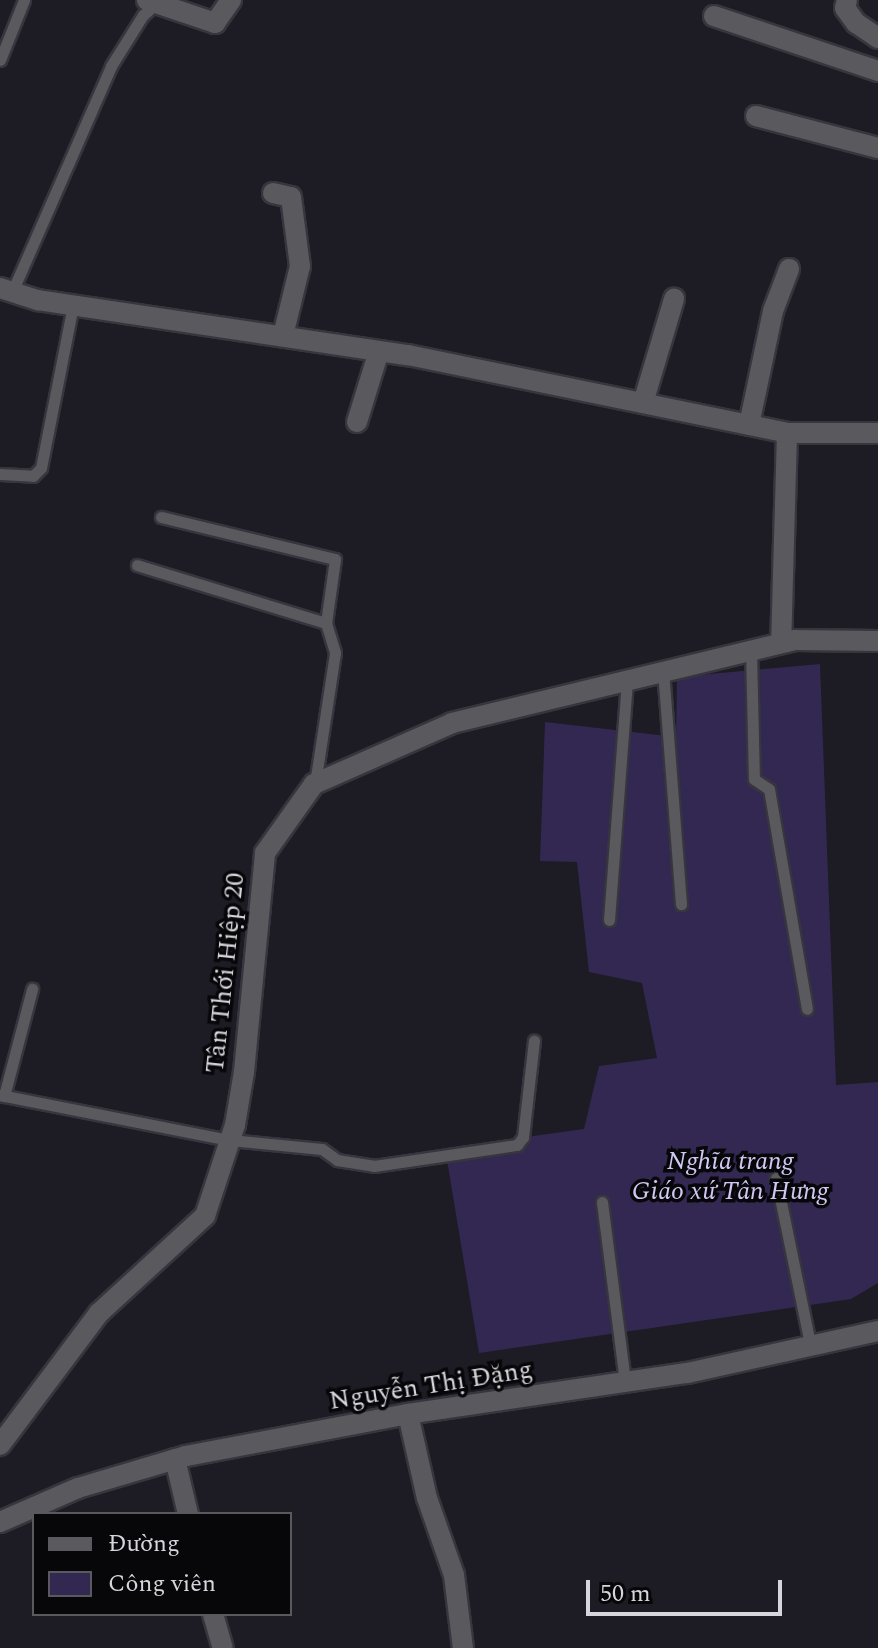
<!DOCTYPE html>
<meta charset="utf-8">
<style>
body{margin:0}
#map{position:relative;width:878px;height:1648px;overflow:hidden;background:#1d1b24;font-family:Spectral,serif}
div>[style]{position:absolute}
[style*='--x']{left:calc(var(--x)*1px);top:calc(var(--y)*1px);width:calc(var(--w)*1px);rotate:calc(var(--a)*1deg)}
.green>*{inset:0;background:#332852}
.roads{filter:drop-shadow(2px 0 #37353e) drop-shadow(-2px 0 #37353e) drop-shadow(0 2px #37353e) drop-shadow(0 -2px #37353e)}
.service>*{height:11px;margin:-5.5px;padding:0 5.5px;transform-origin:5.5px;border-radius:5.5px;background:#5a595e}
.minor>*{height:20px;margin:-10px;padding:0 10px;transform-origin:10px;border-radius:10px;background:#5a595e}
.tertiary>*{height:20px;margin:-10px;padding:0 10px;transform-origin:10px;border-radius:10px;background:#5a595e}
span{translate:-50% -50%;white-space:nowrap;text-align:center;line-height:1.15;-webkit-text-stroke:7px #07070a;paint-order:stroke}
.street-label{font-size:26px;color:#d6d5dc}
.park-label{font-size:26px;color:#d0c7f3;font-style:italic}
.legend{position:absolute;left:32px;top:1512px;width:260px;height:104px;box-sizing:border-box;background:#07070a;border:2px solid #5a595e;margin:0;padding:10px 14px;list-style:none;font-size:24px;color:#d6d5dc}
.legend li{display:flex;align-items:center;gap:16px;height:40px}
.legend b{width:40px;border:2px solid #5a595e}
.scale{position:absolute;left:586px;top:1580px;width:196px;height:36px;box-sizing:border-box;border:4px solid #d6d5dc;border-top:0;padding-left:10px;font-size:24px;line-height:28px;white-space:nowrap;color:#d6d5dc;-webkit-text-stroke:6px #07070a;paint-order:stroke}
</style>
<div id="map">
<div class="green">
<div style="clip-path:polygon(820px 664px,836px 1085px,878px 1082px,878px 1283px,851px 1299px,479px 1353px,445px 1148px,584px 1129px,599px 1066px,657px 1058px,642px 983px,589px 972px,577px 862px,540px 861px,545px 722px,676px 737px,677px 677px)"></div>
</div>
<div class="roads">
<div class="service">
<div style="--x:0;--y:60;--w:65;--a:-68.2"></div>
<div style="--x:12;--y:292;--w:247;--a:-66.3"></div>
<div style="--x:111;--y:66;--w:60;--a:-57.9"></div>
<div style="--x:143;--y:15;--w:18;--a:-41"></div>
<div style="--x:0;--y:474;--w:33;--a:3"></div>
<div style="--x:33;--y:476;--w:11;--a:-45"></div>
<div style="--x:41;--y:468;--w:166;--a:-78.9"></div>
<div style="--x:161;--y:517;--w:179;--a:13.6"></div>
<div style="--x:335;--y:559;--w:65;--a:98"></div>
<div style="--x:326;--y:623;--w:31;--a:73"></div>
<div style="--x:335;--y:653;--w:132;--a:98.7"></div>
<div style="--x:137;--y:565;--w:198;--a:17.1"></div>
<div style="--x:751;--y:650;--w:129;--a:88.7"></div>
<div style="--x:754;--y:779;--w:18;--a:34"></div>
<div style="--x:769;--y:789;--w:223;--a:80.2"></div>
<div style="--x:663;--y:670;--w:235;--a:85.6"></div>
<div style="--x:609;--y:920;--w:241;--a:-85.7"></div>
<div style="--x:0;--y:1095;--w:234;--a:11.1"></div>
<div style="--x:230;--y:1140;--w:92;--a:5.6"></div>
<div style="--x:322;--y:1149;--w:19;--a:36"></div>
<div style="--x:337;--y:1160;--w:37;--a:9"></div>
<div style="--x:374;--y:1166;--w:145;--a:-8.4"></div>
<div style="--x:517;--y:1145;--w:10;--a:-53"></div>
<div style="--x:523;--y:1137;--w:97;--a:-83.5"></div>
<div style="--x:4;--y:1096;--w:111;--a:-75.3"></div>
<div style="--x:776;--y:1178;--w:174;--a:78.4"></div>
<div style="--x:602;--y:1202;--w:181;--a:82.7"></div>
</div>
<div class="minor">
<div style="--x:147;--y:0;--w:72;--a:18.7"></div>
<div style="--x:215;--y:23;--w:28;--a:-55"></div>
<div style="--x:847;--y:0;--w:8;--a:104"></div>
<div style="--x:845;--y:8;--w:19;--a:54"></div>
<div style="--x:856;--y:23;--w:27;--a:34"></div>
<div style="--x:714;--y:16;--w:173;--a:18.5"></div>
<div style="--x:756;--y:116;--w:126;--a:14.7"></div>
<div style="--x:273;--y:193;--w:18;--a:13"></div>
<div style="--x:291;--y:197;--w:70;--a:82.6"></div>
<div style="--x:300;--y:266;--w:72;--a:103.7"></div>
<div style="--x:0;--y:288;--w:40;--a:18"></div>
<div style="--x:38;--y:300;--w:374;--a:8.5"></div>
<div style="--x:408;--y:355;--w:387;--a:11.6"></div>
<div style="--x:787;--y:433;--w:210;--a:91.6"></div>
<div style="--x:643;--y:403;--w:109;--a:-73.4"></div>
<div style="--x:357;--y:422;--w:74;--a:-72.8"></div>
<div style="--x:749;--y:425;--w:116;--a:-78.1"></div>
<div style="--x:773;--y:311;--w:45;--a:-69.1"></div>
<div style="--x:787;--y:433;--w:91;--a:0"></div>
<div style="--x:408;--y:1414;--w:86;--a:77.3"></div>
<div style="--x:427;--y:1498;--w:82;--a:70.7"></div>
<div style="--x:454;--y:1575;--w:74;--a:83"></div>
<div style="--x:0;--y:1445;--w:165;--a:-53.1"></div>
<div style="--x:99;--y:1313;--w:144;--a:-42.5"></div>
<div style="--x:205;--y:1216;--w:96;--a:-71.8"></div>
<div style="--x:235;--y:1125;--w:54;--a:-80.4"></div>
<div style="--x:244;--y:1072;--w:220;--a:-84.5"></div>
<div style="--x:265;--y:853;--w:85;--a:-54.6"></div>
<div style="--x:314;--y:784;--w:151;--a:-23.8"></div>
<div style="--x:452;--y:723;--w:352;--a:-13.6"></div>
<div style="--x:794;--y:640;--w:84;--a:0.7"></div>
<div style="--x:175;--y:1459;--w:57;--a:76.7"></div>
<div style="--x:213;--y:1614;--w:35;--a:74"></div>
</div>
<div class="tertiary">
<div style="--x:0;--y:1522;--w:85;--a:-23.6"></div>
<div style="--x:78;--y:1488;--w:113;--a:-16.5"></div>
<div style="--x:186;--y:1456;--w:226;--a:-10.7"></div>
<div style="--x:408;--y:1414;--w:282;--a:-8.4"></div>
<div style="--x:687;--y:1373;--w:196;--a:-12.4"></div>
</div>
</div>
<div class="street-label">
<span style="left:226px;top:973px;rotate:-84deg">Tân Thới Hiệp 20</span>
<span style="left:431px;top:1386px;rotate:-9deg">Nguyễn Thị Đặng</span>
</div>
<div class="park-label">
<span style="left:730px;top:1177px">Nghĩa trang<br>Giáo xứ Tân Hưng</span>
</div>
<ul class="legend">
<li><b style="height:10px;background:#5a595e"></b>Đường</li>
<li><b style="height:22px;background:#332852"></b>Công viên</li>
</ul>
<div class="scale">50 m</div>
</div>
